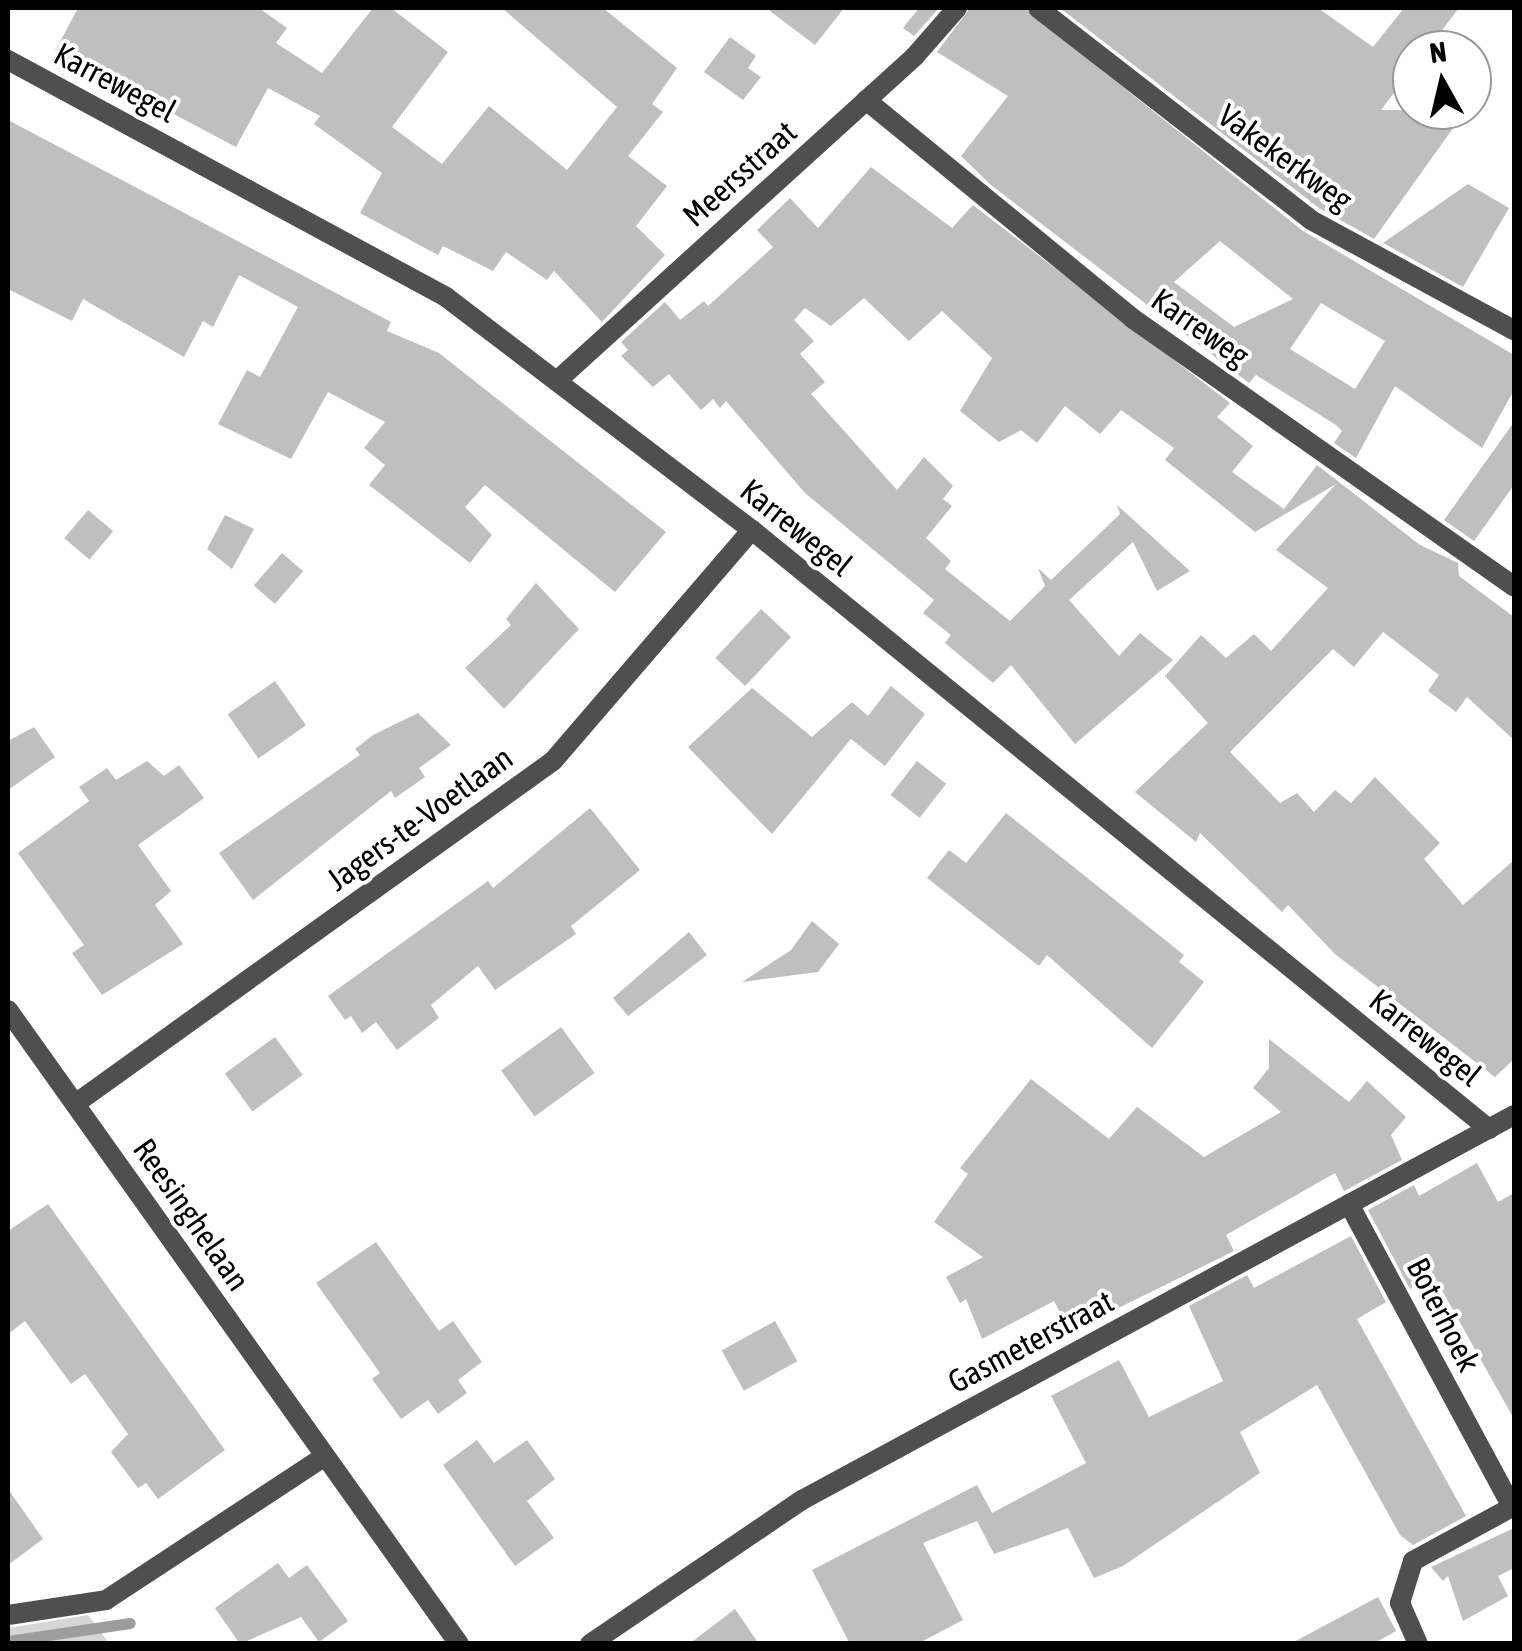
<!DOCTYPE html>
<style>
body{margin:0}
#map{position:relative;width:1522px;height:1651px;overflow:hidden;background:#fff;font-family:"Asap Condensed",sans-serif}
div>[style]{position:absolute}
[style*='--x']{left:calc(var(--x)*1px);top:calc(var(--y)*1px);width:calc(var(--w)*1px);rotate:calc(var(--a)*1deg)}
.green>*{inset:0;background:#d6d6d6}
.stream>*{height:11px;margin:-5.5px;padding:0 5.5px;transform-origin:5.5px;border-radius:5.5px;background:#9d9d9d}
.building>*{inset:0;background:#bfbfbf;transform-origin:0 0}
.minor>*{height:20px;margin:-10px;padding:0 10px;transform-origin:10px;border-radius:10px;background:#4f4f4f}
span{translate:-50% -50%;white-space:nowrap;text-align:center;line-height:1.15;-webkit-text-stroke:8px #fff;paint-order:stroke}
.street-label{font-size:32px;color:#000}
.frame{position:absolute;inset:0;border:10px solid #000;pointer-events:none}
.north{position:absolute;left:1392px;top:30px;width:100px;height:100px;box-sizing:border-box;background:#fff;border:2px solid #999;border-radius:50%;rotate:352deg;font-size:28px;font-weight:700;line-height:40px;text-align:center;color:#000}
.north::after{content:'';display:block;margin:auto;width:35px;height:45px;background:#000;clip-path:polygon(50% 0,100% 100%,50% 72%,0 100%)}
</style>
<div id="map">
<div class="green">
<div style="clip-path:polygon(88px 1615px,109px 1643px,8px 1643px,8px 1628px)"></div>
</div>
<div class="stream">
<div style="--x:8;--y:1641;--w:123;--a:-8.4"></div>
</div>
<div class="building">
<div style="clip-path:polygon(78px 8px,259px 8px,287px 28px,276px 43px,322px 73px,373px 8px,391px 8px,448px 52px,392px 127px,442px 164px,489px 106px,567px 170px,617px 107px,502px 8px,603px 8px,677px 68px,652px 104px,663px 112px,628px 156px,667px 186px,636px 226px,665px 255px,602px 322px,554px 271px,547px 280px,506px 252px,493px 271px,443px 246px,438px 255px,360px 213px,382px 173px,314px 124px,320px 116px,268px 88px,236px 147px,55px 51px)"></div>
<div style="clip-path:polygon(766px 8px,844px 8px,815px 45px)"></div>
<div style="clip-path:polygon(919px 8px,939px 8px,914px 36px,903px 28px)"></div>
<div style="clip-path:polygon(evenodd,970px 8px,1024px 8px,1303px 231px,1514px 355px,1514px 390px,1482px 448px,1395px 386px,1356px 458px,1334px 443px,1342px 431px,1336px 425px,1256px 375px,1249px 383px,991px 185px,961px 156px,1008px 96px,937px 52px,970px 8px,1220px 241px,1293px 299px,1234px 327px,1174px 282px,1220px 241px,970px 8px,1321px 303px,1385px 341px,1355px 389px,1290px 349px,1321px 303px)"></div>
<div style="clip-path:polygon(1060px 8px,1318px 8px,1373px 47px,1404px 8px,1459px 8px,1427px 50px,1412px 50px,1412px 69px,1381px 110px,1466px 110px,1374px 239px,1319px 208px)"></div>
<div style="clip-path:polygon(730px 37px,756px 56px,748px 68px,761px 77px,743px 100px,704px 72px)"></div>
<div style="clip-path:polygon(8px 120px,391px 322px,387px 331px,439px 353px,666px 532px,615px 592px,485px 485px,465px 507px,492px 535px,470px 563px,369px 485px,385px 465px,364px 448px,385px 422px,328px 392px,291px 459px,218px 424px,247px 370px,260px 377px,298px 307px,239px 275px,213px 327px,203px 321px,184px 357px,83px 299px,72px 321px,8px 289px)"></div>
<div style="clip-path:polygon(871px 167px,952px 228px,973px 205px,1230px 403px,1217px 417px,1253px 446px,1232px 472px,1284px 509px,1317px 465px,1420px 545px,1458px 563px,1459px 576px,1514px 617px,1514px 740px,1467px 697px,1456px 712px,1428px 691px,1439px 675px,1383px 632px,1354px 667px,1333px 649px,1230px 752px,1280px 803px,1297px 793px,1314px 812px,1335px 790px,1351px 803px,1375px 777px,1440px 843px,1424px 859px,1463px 905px,1514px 860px,1514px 1059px,1495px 1077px,1335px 954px,1288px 905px,1282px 912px,1200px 833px,1196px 842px,1135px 792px,1208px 723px,1165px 676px,1201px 635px,1226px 658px,1254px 634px,1271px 651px,1328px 588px,1276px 550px,1336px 484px,1255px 532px,1165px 460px,1174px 448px,1121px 410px,1100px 434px,1065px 406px,1037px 443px,1021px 430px,999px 442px,960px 411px,992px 358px,942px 311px,909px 341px,864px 298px,831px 326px,805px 308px,794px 320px,814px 341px,800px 354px,825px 382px,811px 394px,897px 490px,924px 457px,953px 486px,943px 499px,952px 506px,926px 538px,951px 561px,945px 569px,1010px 621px,1045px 586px,1038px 568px,1051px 580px,1120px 514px,1117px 505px,1190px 571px,1157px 591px,1133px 542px,1069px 600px,1119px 656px,1140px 633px,1173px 660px,1075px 744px,1011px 665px,993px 683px,945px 643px,951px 635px,923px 613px,934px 600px,805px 493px,726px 401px,720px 408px,713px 399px,701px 410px,669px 374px,653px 387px,621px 356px,628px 350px,621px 342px,665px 302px,680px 320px,704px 301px,708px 306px,773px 247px,757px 230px,790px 198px,818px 228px)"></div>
<div style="clip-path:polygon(1468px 184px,1509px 208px,1463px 287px,1383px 243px)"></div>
<div style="clip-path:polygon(1514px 422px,1514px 485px,1474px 541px,1444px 520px)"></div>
<div style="left:88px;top:510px;width:33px;height:37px;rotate:40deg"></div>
<div style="clip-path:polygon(225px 515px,254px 529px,232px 569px,207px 549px)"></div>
<div style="left:282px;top:553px;width:28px;height:43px;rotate:41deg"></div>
<div style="clip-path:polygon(536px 583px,579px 629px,504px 709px,465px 668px,511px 625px,506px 619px)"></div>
<div style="left:761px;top:609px;width:41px;height:67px;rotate:43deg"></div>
<div style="left:275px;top:681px;width:54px;height:58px;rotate:55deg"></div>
<div style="clip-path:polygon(891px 686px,925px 714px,885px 766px,851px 739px,772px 834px,688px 747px,752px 688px,812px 737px,852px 702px,868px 716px)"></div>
<div style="clip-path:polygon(418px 713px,451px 745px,419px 768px,425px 777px,395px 798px,391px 791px,253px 900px,219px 853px,360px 755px,355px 749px,373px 735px)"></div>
<div style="clip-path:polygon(34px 727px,55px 757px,8px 790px,8px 741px)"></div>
<div style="clip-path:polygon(147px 761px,164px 776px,179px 765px,204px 798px,138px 845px,171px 891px,155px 905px,183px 944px,102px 995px,72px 953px,84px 945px,18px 853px,89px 801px,79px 787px,107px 768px,116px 780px)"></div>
<div style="left:917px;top:761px;width:37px;height:43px;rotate:38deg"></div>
<div style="clip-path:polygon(590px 808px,640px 870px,571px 926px,576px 934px,495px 990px,478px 966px,431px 1005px,439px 1018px,397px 1050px,376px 1022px,362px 1033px,351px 1016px,345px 1020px,328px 996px,488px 881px,493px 888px)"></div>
<div style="clip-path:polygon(1006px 813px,1184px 955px,1179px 962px,1204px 982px,1152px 1048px,1047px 955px,1039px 966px,927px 878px,949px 850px,966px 863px)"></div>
<div style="clip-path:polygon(812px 921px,839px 944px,818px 972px,742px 982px,791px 950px)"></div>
<div style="clip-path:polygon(689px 932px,707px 955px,628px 1016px,613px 998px)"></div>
<div style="left:561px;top:1027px;width:57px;height:74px;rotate:54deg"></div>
<div style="left:275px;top:1037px;width:47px;height:62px;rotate:54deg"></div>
<div style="clip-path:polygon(1269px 1039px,1349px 1102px,1367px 1081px,1406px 1117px,1391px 1135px,1402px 1160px,1344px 1191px,1335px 1173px,1226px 1235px,1234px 1251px,1082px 1326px,1074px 1311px,1063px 1318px,1054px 1301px,982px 1339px,966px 1299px,960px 1303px,946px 1277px,983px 1257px,934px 1222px,968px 1174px,960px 1168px,1031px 1079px,1109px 1139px,1137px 1107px,1204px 1157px,1281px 1112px,1253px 1088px,1269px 1068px)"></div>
<div style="clip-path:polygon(1477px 1163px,1498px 1202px,1514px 1193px,1514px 1419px,1434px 1276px,1410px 1289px,1368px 1210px,1414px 1185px,1419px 1196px)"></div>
<div style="clip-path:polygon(48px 1204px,225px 1450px,158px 1499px,146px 1483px,138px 1488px,111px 1452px,128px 1434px,85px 1374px,71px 1384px,25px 1321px,8px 1334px,8px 1231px)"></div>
<div style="clip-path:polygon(1351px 1236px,1386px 1302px,1357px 1319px,1466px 1516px,1413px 1545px,1400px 1535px,1317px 1385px,1240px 1432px,1260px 1473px,1123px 1566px,1094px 1578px,1068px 1528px,994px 1554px,977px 1521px,923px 1543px,963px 1620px,917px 1644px,850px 1644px,812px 1570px,977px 1485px,992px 1513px,1086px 1463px,1051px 1396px,1119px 1360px,1149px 1417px,1223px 1381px,1189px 1306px,1247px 1275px,1254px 1288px)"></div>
<div style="clip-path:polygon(376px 1242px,439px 1331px,453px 1321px,482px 1362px,458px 1380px,467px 1393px,438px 1414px,428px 1400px,401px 1419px,372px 1379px,380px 1373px,316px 1283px)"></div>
<div style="left:775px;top:1321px;width:46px;height:61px;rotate:61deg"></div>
<div style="clip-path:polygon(477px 1440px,494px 1463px,527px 1440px,555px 1479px,527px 1501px,554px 1538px,515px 1566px,443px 1465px)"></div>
<div style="clip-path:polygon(8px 1489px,43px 1539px,8px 1565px)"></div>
<div style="clip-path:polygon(1514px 1528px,1514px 1568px,1498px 1576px,1508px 1596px,1463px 1621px,1448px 1576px,1443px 1581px,1431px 1567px)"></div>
<div style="clip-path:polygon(278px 1563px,289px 1578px,307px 1565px,348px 1621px,319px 1642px,301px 1617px,240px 1644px,215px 1608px)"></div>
<div style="clip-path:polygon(1378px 1597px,1396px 1631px,1373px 1644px,1290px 1644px)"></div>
<div style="clip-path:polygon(735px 1609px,759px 1644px,689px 1644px)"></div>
</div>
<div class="minor">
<div style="--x:1038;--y:8;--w:346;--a:37.8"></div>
<div style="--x:1311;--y:220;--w:231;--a:28.5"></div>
<div style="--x:8;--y:60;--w:498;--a:28.4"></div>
<div style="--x:446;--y:297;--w:385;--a:37.3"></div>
<div style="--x:752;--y:530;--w:950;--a:39.1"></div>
<div style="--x:866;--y:100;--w:344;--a:39.3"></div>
<div style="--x:1132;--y:318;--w:467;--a:35.1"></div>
<div style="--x:559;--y:379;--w:481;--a:-42.2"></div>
<div style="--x:915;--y:56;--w:64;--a:-48.8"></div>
<div style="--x:8;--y:1010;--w:778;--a:54.57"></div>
<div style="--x:75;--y:1104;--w:588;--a:-35.66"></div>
<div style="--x:553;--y:761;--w:305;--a:-49.3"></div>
<div style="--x:1349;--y:1204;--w:344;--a:61.7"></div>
<div style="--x:8;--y:1615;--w:99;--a:-8.7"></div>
<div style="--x:106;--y:1600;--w:262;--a:-33.3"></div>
<div style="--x:590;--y:1644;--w:256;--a:-34.2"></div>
<div style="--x:802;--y:1500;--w:809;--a:-28.4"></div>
<div style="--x:1418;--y:1644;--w:45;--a:-113.7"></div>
<div style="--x:1400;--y:1603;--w:44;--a:-72.8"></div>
<div style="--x:1413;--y:1561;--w:115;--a:-28.6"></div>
</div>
<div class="street-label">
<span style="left:115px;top:83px;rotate:28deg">Karrewegel</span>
<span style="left:1285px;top:158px;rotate:36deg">Vakekerkweg</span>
<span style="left:740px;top:174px;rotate:-42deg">Meersstraat</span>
<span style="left:1200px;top:328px;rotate:35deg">Karreweg</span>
<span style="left:796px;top:528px;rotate:39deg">Karrewegel</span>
<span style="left:420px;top:819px;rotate:-36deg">Jagers-te-Voetlaan</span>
<span style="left:1425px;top:1038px;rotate:39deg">Karrewegel</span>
<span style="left:191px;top:1215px;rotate:55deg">Reesinghelaan</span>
<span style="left:1443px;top:1315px;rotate:63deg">Boterhoek</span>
<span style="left:1031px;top:1342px;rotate:-28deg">Gasmeterstraat</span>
</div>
<div class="frame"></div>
<div class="north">N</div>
</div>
